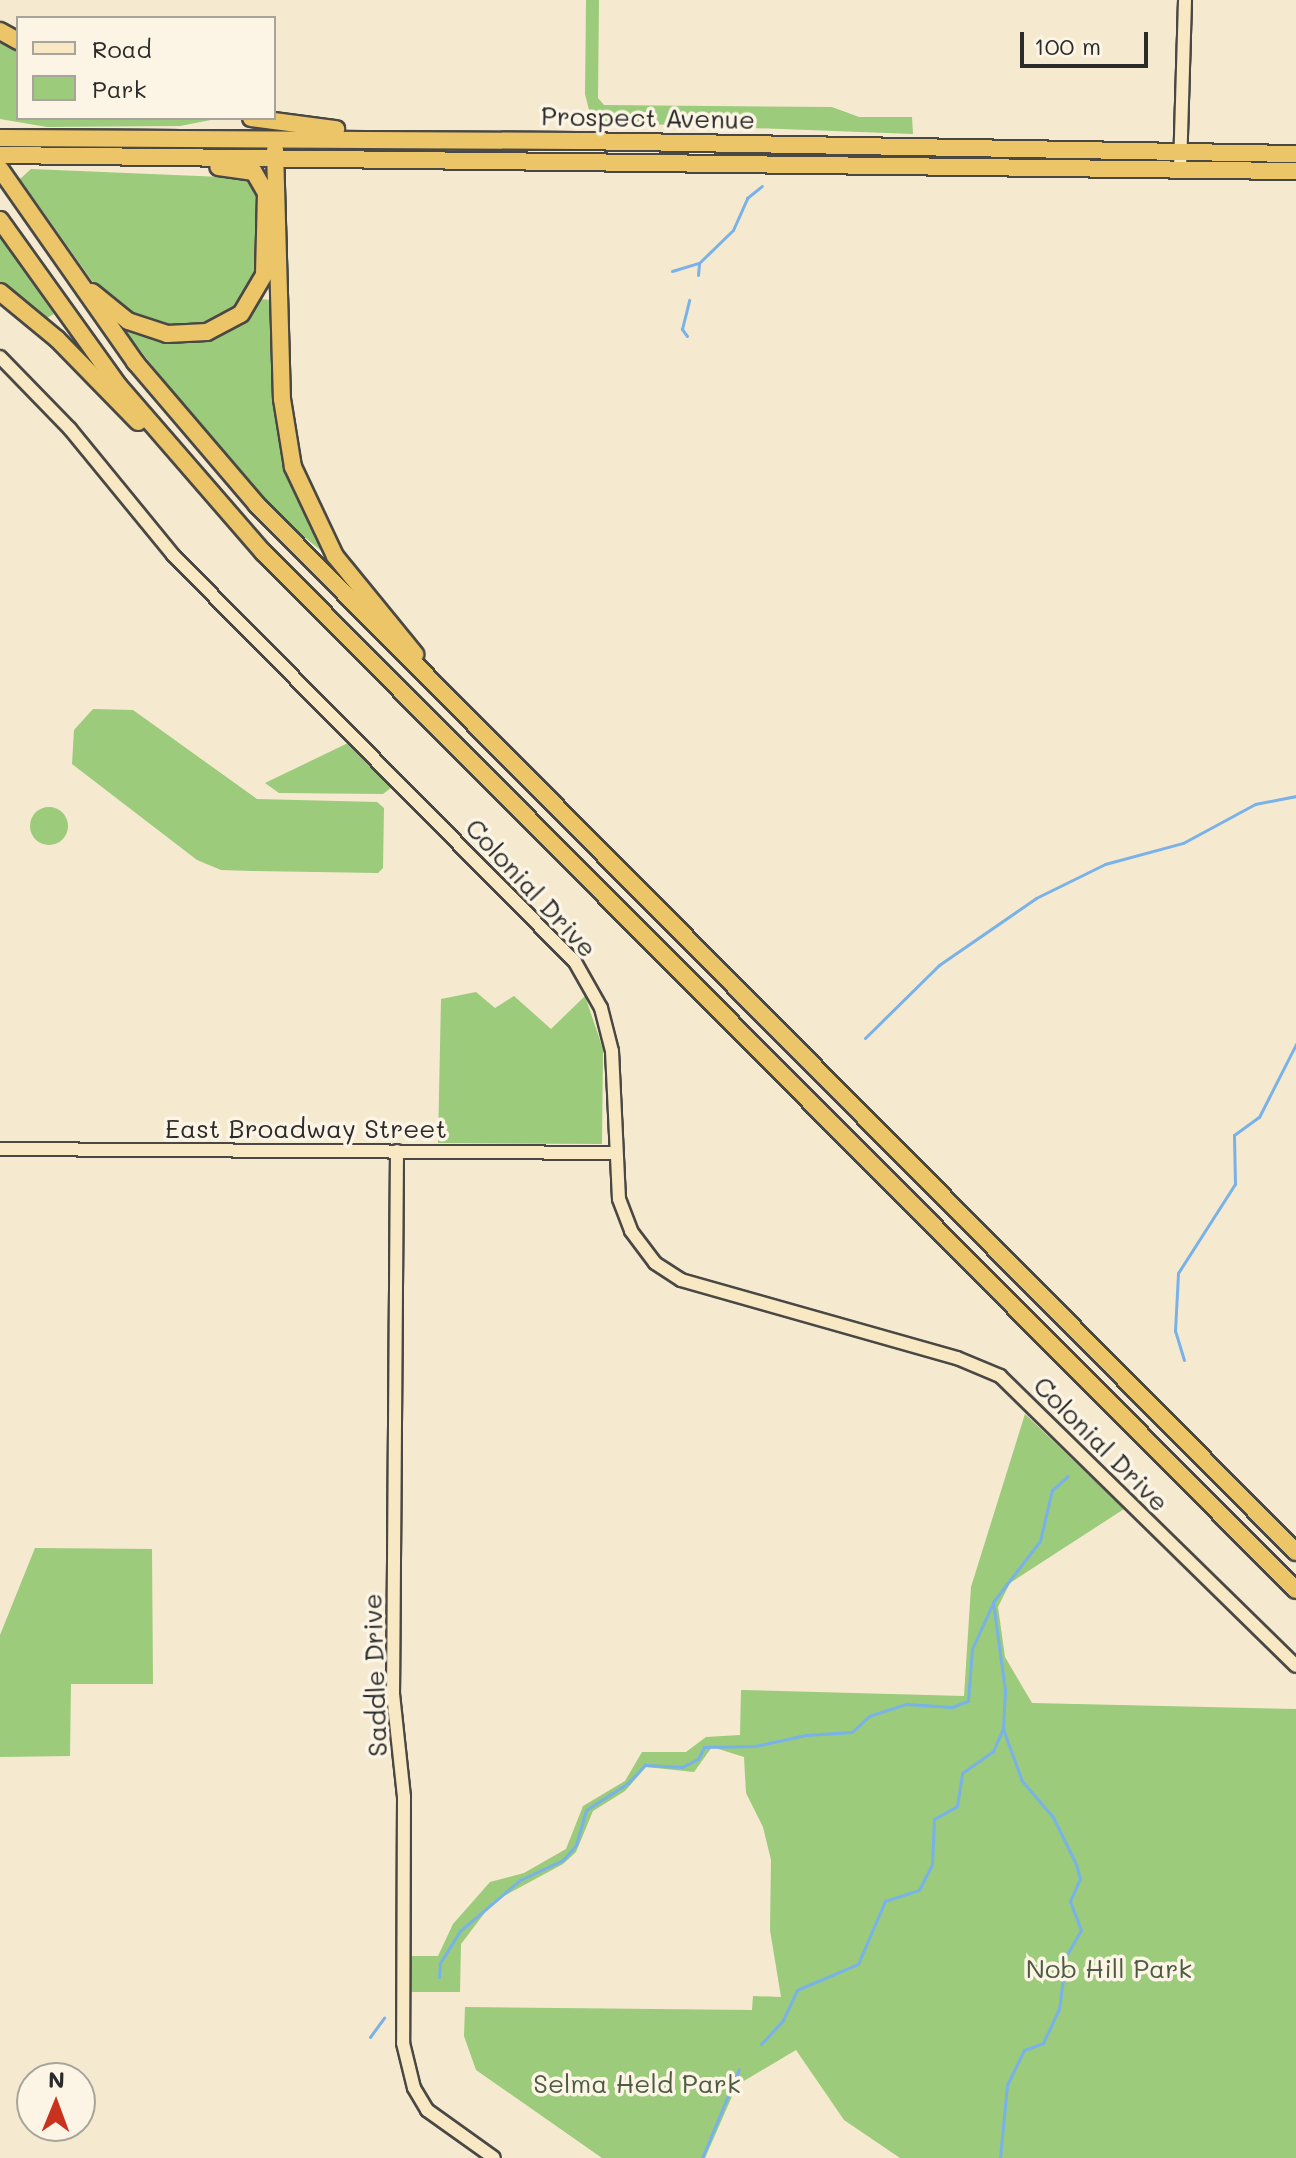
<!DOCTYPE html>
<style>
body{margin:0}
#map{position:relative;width:1296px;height:2158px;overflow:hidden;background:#f5e9d0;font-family:Mali,sans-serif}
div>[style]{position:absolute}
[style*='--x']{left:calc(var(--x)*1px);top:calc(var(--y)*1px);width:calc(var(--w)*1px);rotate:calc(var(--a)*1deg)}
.green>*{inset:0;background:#9bcb7b}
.round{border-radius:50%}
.stream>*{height:3px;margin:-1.5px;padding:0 1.5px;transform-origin:1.5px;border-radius:1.5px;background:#79b2e9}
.roads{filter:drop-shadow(2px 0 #494844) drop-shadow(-2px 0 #494844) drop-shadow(0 2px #494844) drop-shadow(0 -2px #494844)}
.secondary>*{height:12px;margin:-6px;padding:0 6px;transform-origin:6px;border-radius:6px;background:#f8e8c3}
.highway>*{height:16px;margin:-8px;padding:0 8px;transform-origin:8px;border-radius:8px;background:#edc569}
span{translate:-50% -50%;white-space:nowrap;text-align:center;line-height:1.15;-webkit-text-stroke:7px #fcf5e5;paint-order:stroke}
.street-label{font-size:26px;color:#2b2b2b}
.park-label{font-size:26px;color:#4d5b43}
.legend{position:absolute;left:16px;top:16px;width:260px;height:104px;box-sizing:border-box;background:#fcf5e5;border:2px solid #a8a49b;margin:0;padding:10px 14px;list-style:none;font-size:24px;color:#2b2b2b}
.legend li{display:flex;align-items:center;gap:16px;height:40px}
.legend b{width:40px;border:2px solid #a8a49b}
.north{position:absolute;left:16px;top:2062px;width:80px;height:80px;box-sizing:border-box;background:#fcf5e5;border:2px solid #a8a49b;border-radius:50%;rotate:1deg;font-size:22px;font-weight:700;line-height:32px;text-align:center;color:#2b2b2b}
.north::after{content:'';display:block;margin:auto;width:28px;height:36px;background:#c8321e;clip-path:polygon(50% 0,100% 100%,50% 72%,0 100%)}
.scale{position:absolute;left:1020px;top:32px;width:128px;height:36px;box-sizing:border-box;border:4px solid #2b2b2b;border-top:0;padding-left:10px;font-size:24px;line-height:28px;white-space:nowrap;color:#2b2b2b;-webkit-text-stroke:6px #fcf5e5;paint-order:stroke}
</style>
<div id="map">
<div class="green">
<div style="clip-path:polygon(586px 0,599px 0,598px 98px,604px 105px,832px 107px,859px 117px,912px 117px,913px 134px,592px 122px,585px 94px)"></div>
<div style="clip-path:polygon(0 36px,18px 47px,18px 118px,221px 118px,180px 126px,47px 127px,0 119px)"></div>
<div style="clip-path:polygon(31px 169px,246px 178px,258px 197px,261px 249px,258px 272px,241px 304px,207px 327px,159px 326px,133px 318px,102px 295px,20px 179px)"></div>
<div style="clip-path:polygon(0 238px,54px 314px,45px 319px,0 282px)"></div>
<div style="clip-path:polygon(258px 299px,273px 300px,287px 460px,324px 553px,266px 506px,122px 328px,187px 340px)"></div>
<div style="clip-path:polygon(93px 709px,133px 710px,257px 799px,377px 802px,384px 808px,383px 868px,378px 873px,252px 871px,221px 870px,197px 860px,72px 764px,74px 730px)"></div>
<div style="clip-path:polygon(348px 743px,392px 787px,383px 794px,279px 793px,265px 783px)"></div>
<div class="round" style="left:30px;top:807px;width:38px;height:38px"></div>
<div style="clip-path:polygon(476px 992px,495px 1008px,514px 996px,551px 1029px,585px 996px,603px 1049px,602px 1144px,438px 1143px,441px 999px)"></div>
<div style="clip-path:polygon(1025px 1414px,1124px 1509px,1010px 1583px,998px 1607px,1005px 1657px,1032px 1703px,1296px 1709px,1296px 2158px,900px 2158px,844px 2120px,796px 2050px,737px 2085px,705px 2158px,602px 2158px,476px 2070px,464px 2036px,465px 2007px,752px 2010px,753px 1996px,781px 1997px,770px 1930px,771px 1860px,763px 1827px,746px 1793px,744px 1757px,712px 1747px,694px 1772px,646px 1767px,625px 1791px,593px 1811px,576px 1852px,563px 1864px,493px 1902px,461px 1944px,460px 1992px,409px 1992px,410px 1956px,438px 1956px,453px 1924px,490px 1882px,524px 1873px,566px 1849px,583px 1806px,625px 1781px,642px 1752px,686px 1752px,706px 1737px,740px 1735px,741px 1690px,964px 1696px,971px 1587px)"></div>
<div style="clip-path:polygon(35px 1548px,152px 1549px,153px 1684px,71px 1684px,70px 1756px,0 1757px,0 1635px)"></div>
</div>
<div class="stream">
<div style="--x:672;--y:271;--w:28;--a:-17"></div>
<div style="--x:699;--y:263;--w:47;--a:-44.1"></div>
<div style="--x:733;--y:230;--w:35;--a:-66"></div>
<div style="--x:747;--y:198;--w:19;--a:-39"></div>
<div style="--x:698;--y:275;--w:12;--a:-85"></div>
<div style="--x:687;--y:336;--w:9;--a:-126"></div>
<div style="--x:682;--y:329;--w:30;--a:-76"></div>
<div style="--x:865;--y:1038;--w:104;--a:-44.6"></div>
<div style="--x:939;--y:965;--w:118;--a:-34.6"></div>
<div style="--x:1036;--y:898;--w:77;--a:-26.2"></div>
<div style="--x:1105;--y:864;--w:81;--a:-15.1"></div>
<div style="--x:1183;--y:843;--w:82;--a:-28.4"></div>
<div style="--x:1255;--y:804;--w:42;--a:-11"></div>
<div style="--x:1184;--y:1360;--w:30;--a:-107"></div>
<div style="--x:1175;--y:1331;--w:58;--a:-87"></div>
<div style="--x:1178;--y:1273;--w:106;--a:-57.4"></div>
<div style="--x:1235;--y:1184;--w:49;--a:-91.2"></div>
<div style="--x:1234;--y:1135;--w:31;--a:-36"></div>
<div style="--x:1259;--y:1117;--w:82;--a:-63.1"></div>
<div style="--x:439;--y:1977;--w:14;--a:-86"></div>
<div style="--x:440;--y:1963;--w:38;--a:-58"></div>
<div style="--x:460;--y:1931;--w:79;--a:-40.4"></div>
<div style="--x:520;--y:1880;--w:47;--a:-24.9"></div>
<div style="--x:563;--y:1860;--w:20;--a:-49"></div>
<div style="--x:576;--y:1845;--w:36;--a:-74"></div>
<div style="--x:586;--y:1810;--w:50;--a:-32.7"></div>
<div style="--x:628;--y:1783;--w:25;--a:-47"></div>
<div style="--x:645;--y:1765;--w:37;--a:3"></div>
<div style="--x:682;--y:1767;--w:18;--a:-27"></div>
<div style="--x:698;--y:1759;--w:13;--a:-63"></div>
<div style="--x:704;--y:1747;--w:51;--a:-1.1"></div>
<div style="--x:755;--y:1746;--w:52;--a:-12.2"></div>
<div style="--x:806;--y:1735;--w:46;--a:-3.7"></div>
<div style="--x:852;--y:1732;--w:23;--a:-43"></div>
<div style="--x:869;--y:1716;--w:40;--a:-18"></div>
<div style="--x:907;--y:1704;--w:45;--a:3.8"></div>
<div style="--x:952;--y:1707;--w:17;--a:-21"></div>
<div style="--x:968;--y:1701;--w:52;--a:-85.6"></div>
<div style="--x:972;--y:1649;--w:51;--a:-65.5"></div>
<div style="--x:370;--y:2037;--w:24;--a:-54"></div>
<div style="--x:761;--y:2044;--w:33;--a:-47"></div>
<div style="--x:783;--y:2020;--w:33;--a:-65"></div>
<div style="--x:797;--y:1990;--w:66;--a:-23.1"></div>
<div style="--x:858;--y:1964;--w:69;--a:-66.8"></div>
<div style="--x:885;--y:1901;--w:36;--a:-18"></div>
<div style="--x:919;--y:1890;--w:28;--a:-63"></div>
<div style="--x:932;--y:1865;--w:46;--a:-87.5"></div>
<div style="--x:934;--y:1819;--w:26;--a:-29"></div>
<div style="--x:957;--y:1806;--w:33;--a:-81"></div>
<div style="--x:962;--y:1773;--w:38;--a:-35"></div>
<div style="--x:993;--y:1751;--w:24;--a:-66"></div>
<div style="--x:702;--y:2158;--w:96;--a:-67.4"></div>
<div style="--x:1000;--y:2158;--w:73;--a:-84.5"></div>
<div style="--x:1007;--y:2085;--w:39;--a:-64"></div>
<div style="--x:1024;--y:2050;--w:20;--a:-20"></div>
<div style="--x:1043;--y:2043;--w:38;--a:-65"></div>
<div style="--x:1059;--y:2009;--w:53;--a:-82.5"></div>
<div style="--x:1066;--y:1956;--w:30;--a:-60"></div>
<div style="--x:1081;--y:1930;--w:31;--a:-111"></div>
<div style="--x:1070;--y:1901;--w:24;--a:-66"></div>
<div style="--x:1080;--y:1879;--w:16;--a:-105"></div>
<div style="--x:1076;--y:1864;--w:52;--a:-116.1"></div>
<div style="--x:1053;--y:1817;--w:48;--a:-130.7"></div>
<div style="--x:1022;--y:1781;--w:55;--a:-110.1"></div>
<div style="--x:1003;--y:1729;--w:39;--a:-87"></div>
<div style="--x:1005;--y:1690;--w:89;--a:-97.8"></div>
<div style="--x:993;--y:1602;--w:77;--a:-52.4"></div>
<div style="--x:1040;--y:1541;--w:52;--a:-76.8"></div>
<div style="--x:1052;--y:1490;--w:21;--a:-41"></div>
</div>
<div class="roads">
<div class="secondary">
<div style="--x:1180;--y:169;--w:169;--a:-88.3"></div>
<div style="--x:0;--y:357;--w:100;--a:45.8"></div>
<div style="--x:70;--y:429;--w:163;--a:50.7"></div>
<div style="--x:173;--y:555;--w:572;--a:45.35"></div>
<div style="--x:575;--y:962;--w:53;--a:60.5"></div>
<div style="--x:601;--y:1008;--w:44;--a:75.7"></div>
<div style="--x:612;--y:1051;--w:148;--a:87.3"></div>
<div style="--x:619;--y:1199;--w:34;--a:69"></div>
<div style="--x:631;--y:1231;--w:40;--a:53"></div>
<div style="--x:655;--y:1263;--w:31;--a:33"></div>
<div style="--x:681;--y:1280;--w:287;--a:15.8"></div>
<div style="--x:957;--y:1358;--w:47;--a:22.7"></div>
<div style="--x:1000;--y:1376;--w:414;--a:44.4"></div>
<div style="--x:0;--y:1149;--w:613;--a:0.37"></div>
<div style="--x:397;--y:1151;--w:543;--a:90.42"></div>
<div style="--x:393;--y:1694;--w:104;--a:83.9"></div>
<div style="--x:404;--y:1797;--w:246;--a:90.2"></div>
<div style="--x:403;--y:2043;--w:46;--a:76.3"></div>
<div style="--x:414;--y:2088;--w:26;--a:59"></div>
<div style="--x:427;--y:2110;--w:82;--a:35.6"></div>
</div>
<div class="highway">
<div style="--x:0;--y:31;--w:21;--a:29"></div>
<div style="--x:251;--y:118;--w:86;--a:7.4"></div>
<div style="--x:0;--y:138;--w:578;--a:0.3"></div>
<div style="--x:578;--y:141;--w:718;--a:1.04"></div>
<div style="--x:275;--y:150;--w:249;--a:88.4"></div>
<div style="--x:282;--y:399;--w:69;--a:80.8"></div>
<div style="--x:293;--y:467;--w:98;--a:64.7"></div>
<div style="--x:335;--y:556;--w:127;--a:50.8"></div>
<div style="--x:0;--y:155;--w:1296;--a:0.71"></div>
<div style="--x:0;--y:169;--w:236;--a:55"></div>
<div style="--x:135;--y:362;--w:188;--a:49.5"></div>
<div style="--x:257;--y:505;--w:1475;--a:45.22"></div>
<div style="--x:0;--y:220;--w:204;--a:54.4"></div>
<div style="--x:119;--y:386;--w:220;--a:49.1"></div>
<div style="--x:263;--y:552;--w:1464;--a:45.14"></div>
<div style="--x:0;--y:292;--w:74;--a:39.5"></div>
<div style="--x:57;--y:339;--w:116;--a:45.7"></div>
<div style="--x:92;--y:292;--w:46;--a:38.9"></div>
<div style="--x:128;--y:321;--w:41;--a:18.4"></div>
<div style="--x:167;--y:334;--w:40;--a:-2.9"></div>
<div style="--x:207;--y:332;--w:38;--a:-28"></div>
<div style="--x:241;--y:314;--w:45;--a:-59.5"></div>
<div style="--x:264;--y:275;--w:82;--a:-88.6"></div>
<div style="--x:266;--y:193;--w:24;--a:-120"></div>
<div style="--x:254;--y:172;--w:36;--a:-172"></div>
</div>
</div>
<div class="street-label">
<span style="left:648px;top:118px;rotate:1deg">Prospect Avenue</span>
<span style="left:531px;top:888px;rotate:47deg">Colonial Drive</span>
<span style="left:306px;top:1129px">East Broadway Street</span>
<span style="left:1101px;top:1444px;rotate:45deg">Colonial Drive</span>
<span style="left:375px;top:1675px;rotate:-92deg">Saddle Drive</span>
</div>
<div class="park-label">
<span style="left:1109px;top:1969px">Nob Hill Park</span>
<span style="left:637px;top:2084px">Selma Held Park</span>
</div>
<ul class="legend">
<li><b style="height:10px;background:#f8e8c3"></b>Road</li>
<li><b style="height:22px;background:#9bcb7b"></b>Park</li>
</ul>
<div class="north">N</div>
<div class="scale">100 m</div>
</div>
